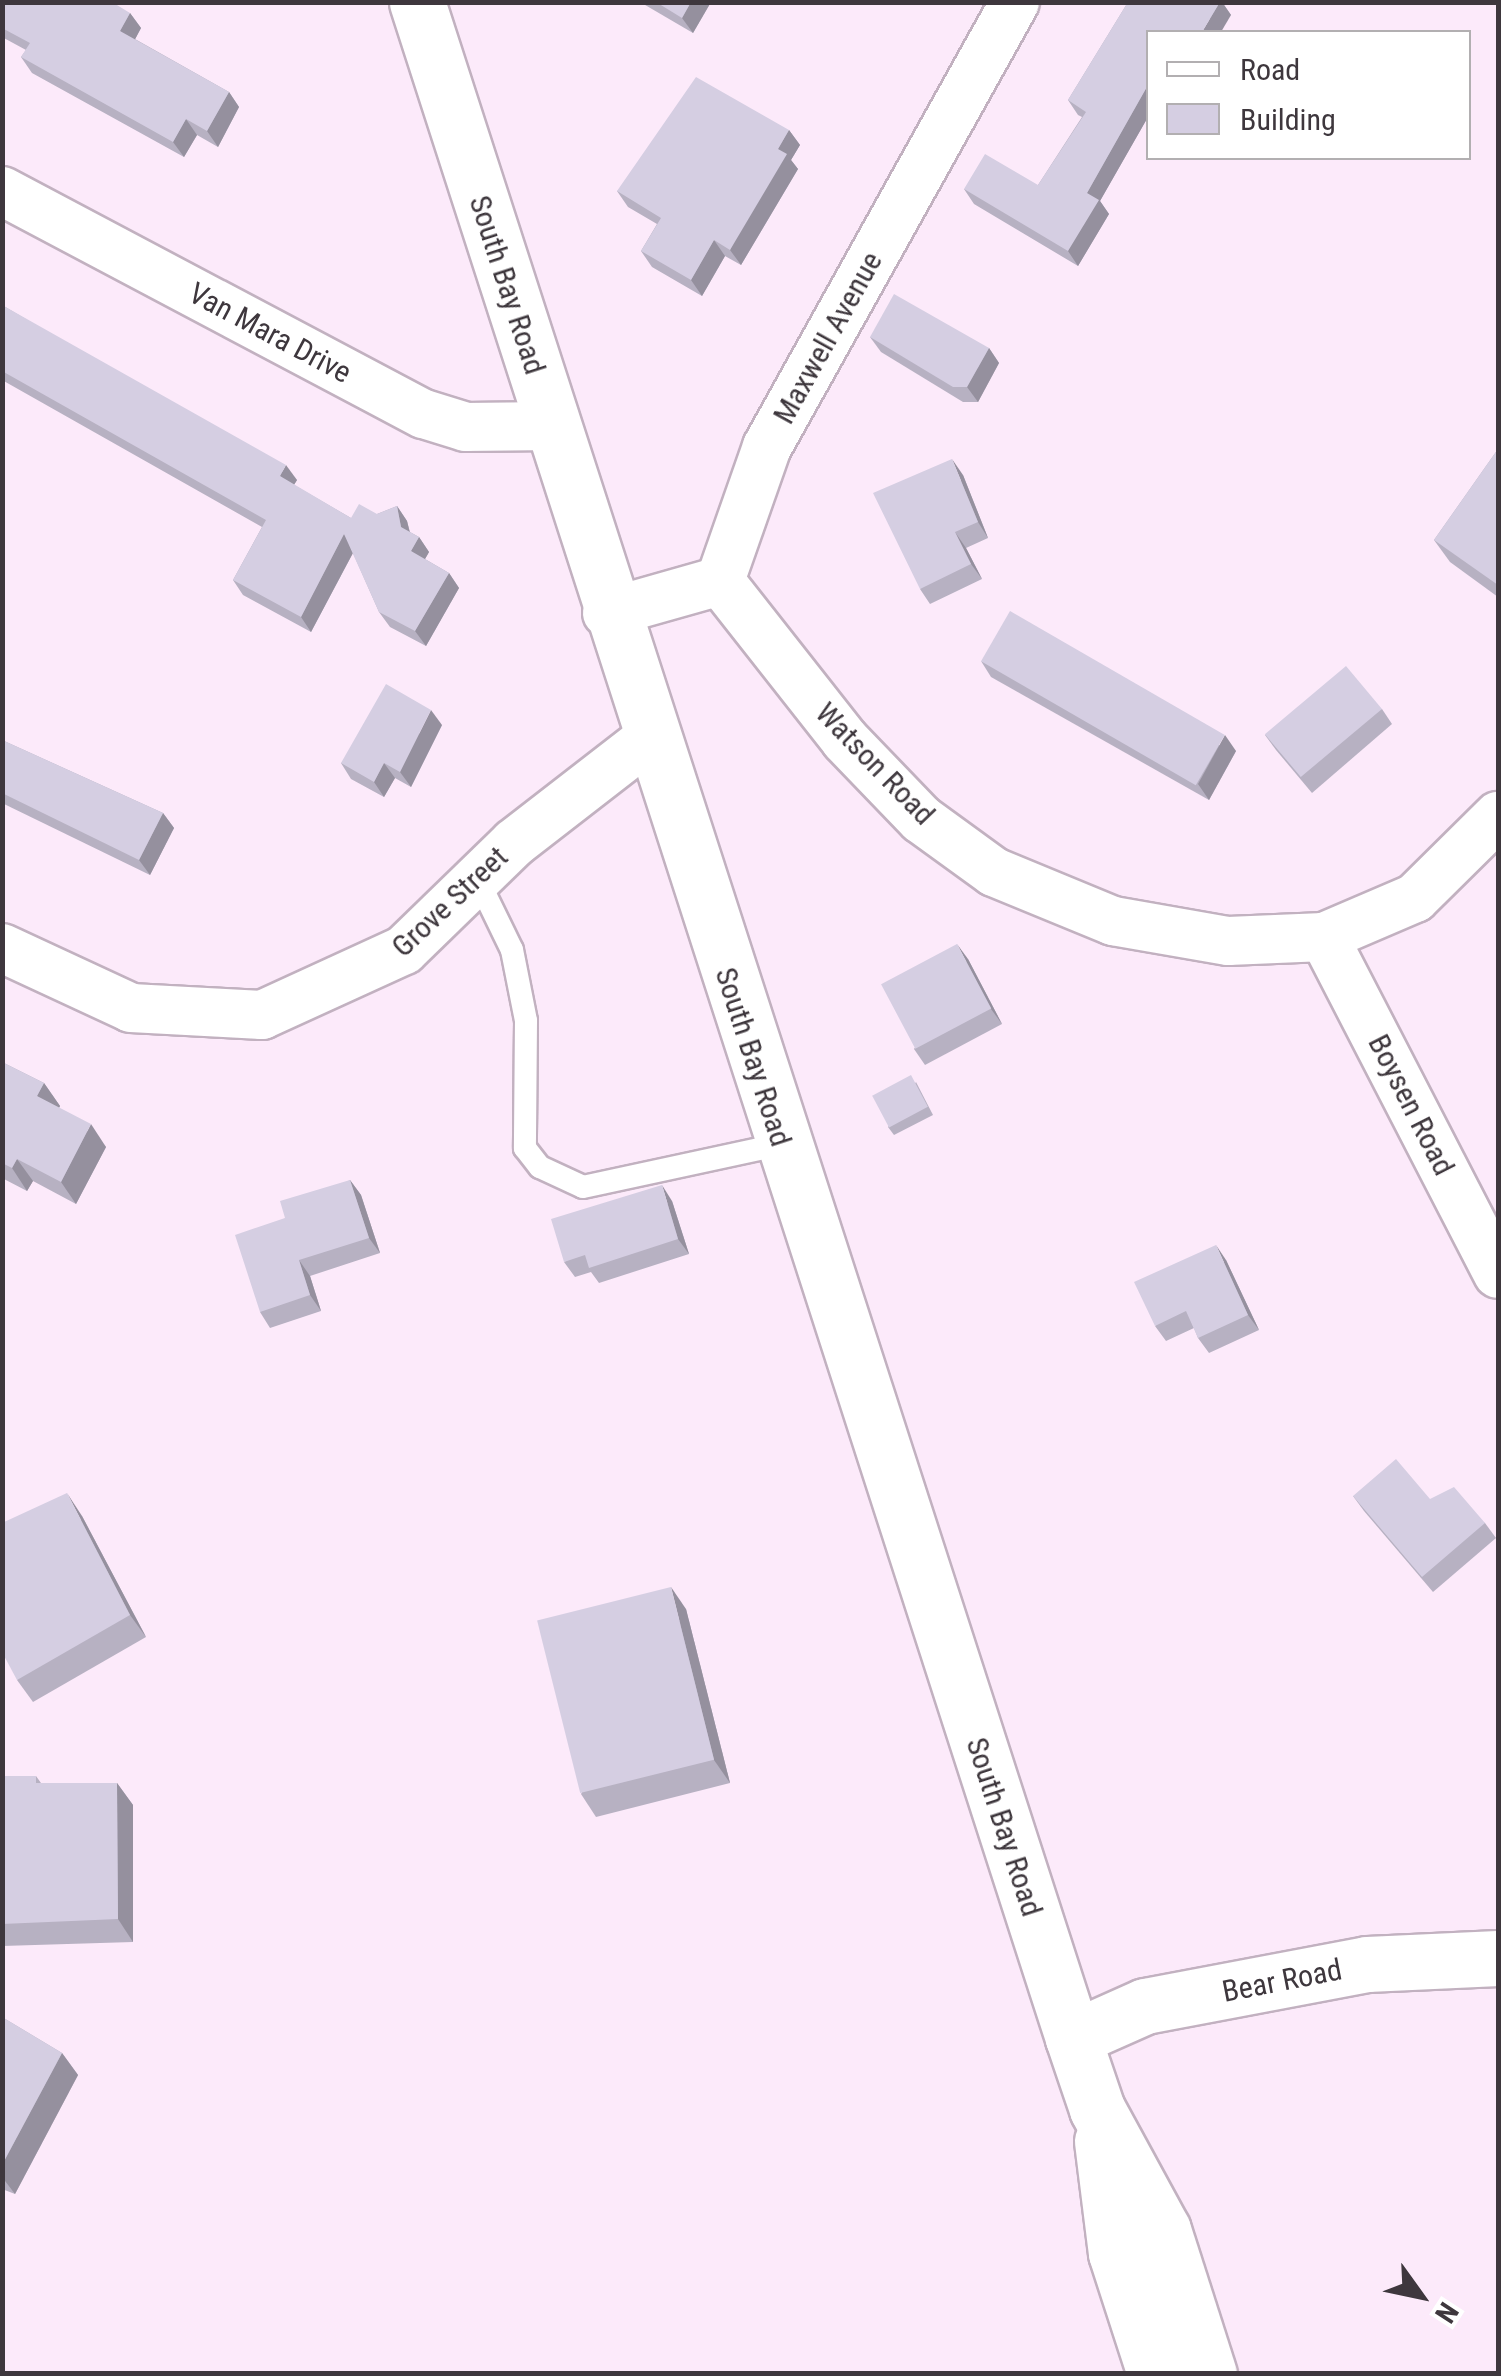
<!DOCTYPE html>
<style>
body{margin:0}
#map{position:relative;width:1501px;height:2376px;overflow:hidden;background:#fceafa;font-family:"Roboto Condensed",sans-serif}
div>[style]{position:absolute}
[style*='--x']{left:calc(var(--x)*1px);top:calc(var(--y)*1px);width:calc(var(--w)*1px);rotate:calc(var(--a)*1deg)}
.roads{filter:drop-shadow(2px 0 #c2b1c0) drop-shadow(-2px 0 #c2b1c0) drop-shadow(0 2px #c2b1c0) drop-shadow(0 -2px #c2b1c0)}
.service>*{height:22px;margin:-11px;padding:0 11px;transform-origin:11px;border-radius:11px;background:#fff}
.minor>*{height:48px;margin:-24px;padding:0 24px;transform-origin:24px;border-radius:24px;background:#fff}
.tertiary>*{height:55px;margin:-27.5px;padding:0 27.5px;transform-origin:27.5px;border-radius:27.5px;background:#fff}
.wall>*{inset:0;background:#b7b1c2}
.shaded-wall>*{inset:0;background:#95909e}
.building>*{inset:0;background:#d5cee2;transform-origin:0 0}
span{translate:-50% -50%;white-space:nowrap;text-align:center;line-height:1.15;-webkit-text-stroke:8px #fff;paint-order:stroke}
.street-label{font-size:30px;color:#3e373d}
.frame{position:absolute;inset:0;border:5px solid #3e373d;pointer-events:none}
.legend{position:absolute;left:1146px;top:30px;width:325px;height:130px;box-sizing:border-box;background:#fff;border:2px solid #b2afb1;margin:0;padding:12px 18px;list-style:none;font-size:30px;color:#3e373d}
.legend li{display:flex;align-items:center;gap:20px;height:50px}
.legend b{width:50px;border:2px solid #b2afb1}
.north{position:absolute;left:1371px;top:2246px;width:100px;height:100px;-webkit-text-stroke:8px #fff;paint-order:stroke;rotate:123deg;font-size:28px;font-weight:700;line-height:40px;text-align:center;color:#3e373d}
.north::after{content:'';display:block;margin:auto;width:35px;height:45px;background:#3e373d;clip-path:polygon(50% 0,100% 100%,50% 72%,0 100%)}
</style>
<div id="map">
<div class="roads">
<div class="service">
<div style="--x:478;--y:880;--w:78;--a:64.1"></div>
<div style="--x:512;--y:950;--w:72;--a:78.8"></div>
<div style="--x:526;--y:1021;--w:127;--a:90.5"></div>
<div style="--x:525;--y:1148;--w:24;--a:52"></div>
<div style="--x:540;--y:1167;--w:47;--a:24.9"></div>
<div style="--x:583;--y:1187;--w:204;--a:-12.2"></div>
</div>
<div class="minor">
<div style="--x:2;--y:191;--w:477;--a:27.9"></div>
<div style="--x:424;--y:414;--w:44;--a:17.2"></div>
<div style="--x:466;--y:427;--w:85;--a:-0.7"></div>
<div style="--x:720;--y:581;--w:202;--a:51.8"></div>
<div style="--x:845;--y:740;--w:110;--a:46.1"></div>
<div style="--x:921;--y:819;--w:90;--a:36"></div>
<div style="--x:994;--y:872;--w:129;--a:22.4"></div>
<div style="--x:1113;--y:921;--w:117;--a:9.9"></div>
<div style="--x:1228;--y:941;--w:96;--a:-2.4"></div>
<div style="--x:1324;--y:937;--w:99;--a:-23.2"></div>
<div style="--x:1415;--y:898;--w:117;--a:-44.7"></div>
<div style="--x:607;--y:613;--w:117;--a:-15.8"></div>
<div style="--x:720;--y:581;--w:142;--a:-70.7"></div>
<div style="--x:767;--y:447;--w:509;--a:-60.87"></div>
<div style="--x:1324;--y:937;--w:379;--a:62.7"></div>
<div style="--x:2;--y:948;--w:142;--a:24.9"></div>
<div style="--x:131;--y:1008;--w:131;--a:3.1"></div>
<div style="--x:262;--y:1015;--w:156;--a:-24.6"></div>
<div style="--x:404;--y:950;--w:153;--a:-44.2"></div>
<div style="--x:514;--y:843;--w:170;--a:-37.8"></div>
</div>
<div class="tertiary">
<div style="--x:417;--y:2;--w:2139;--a:72.14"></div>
<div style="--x:1073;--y:2038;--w:75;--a:71.3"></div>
<div style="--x:1097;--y:2109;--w:138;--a:61.4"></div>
<div style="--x:1163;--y:2230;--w:151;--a:72.3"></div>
<div style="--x:1073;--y:2038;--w:79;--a:-24"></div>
<div style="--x:1145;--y:2006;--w:226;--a:-10.7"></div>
<div style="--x:1367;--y:1964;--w:131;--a:-2.6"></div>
<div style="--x:1102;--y:2141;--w:113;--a:82.9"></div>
<div style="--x:1116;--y:2253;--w:127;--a:72.1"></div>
</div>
</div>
<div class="wall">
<div style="clip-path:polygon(2px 2px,130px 13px,141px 28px,135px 39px,229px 92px,239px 107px,218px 147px,197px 135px,184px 157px,32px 73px,21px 57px,26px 50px,2px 37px)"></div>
<div style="clip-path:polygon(640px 2px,711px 2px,693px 33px)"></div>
<div style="clip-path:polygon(1128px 2px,1222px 2px,1231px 15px,1148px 32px,1148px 117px,1100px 201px,1109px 214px,1078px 266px,974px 204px,964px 189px,1038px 185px,1082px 117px,1078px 115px,1068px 100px)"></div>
<div style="clip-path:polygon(789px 130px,800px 145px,791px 160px,798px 169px,741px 265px,725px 256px,702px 296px,652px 267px,641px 251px,657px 224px,628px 207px,617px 191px)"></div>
<div style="clip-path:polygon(2px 305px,297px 480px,294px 485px,351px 518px,377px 514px,397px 506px,407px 521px,410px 532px,419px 537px,429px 552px,425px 559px,449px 573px,459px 588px,426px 646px,390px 627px,379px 612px,353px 553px,311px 632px,243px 595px,233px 580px,262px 527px,2px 380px)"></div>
<div style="clip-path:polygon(870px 337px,989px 348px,999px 363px,978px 402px,963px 402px,881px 352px)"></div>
<div style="clip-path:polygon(1498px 449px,1498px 597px,1450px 562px,1434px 540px)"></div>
<div style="clip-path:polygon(963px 475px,988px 538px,966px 548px,982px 579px,930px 604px,920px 589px)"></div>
<div style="clip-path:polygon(981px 661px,1236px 751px,1209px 800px,991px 677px)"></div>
<div style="clip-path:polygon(1382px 709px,1392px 724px,1312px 793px,1276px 750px,1265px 735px)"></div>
<div style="clip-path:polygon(442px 725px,411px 787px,395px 778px,384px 797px,351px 779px,341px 763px)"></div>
<div style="clip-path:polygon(2px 740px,163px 813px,174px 828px,150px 875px,2px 803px)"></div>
<div style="clip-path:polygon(968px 959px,1002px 1024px,925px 1065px,914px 1049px)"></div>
<div style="clip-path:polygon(2px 1062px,44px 1083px,60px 1106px,59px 1108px,106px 1147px,76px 1204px,33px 1181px,27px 1191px,2px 1178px)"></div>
<div style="clip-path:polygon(916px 1082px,933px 1115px,894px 1135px,888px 1127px)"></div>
<div style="clip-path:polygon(350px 1180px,361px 1195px,380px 1253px,310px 1276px,321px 1311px,270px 1328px,260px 1312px,285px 1218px)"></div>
<div style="clip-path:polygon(672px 1201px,689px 1254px,599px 1283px,591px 1272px,575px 1277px,564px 1262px)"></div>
<div style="clip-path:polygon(1226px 1260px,1259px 1330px,1209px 1353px,1198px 1338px,1194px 1328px,1166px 1341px,1155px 1326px)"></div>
<div style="clip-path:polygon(1353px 1496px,1430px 1499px,1485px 1523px,1496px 1538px,1433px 1592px,1364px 1511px)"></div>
<div style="clip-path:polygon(82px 1516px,146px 1637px,33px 1702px,17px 1680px)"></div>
<div style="clip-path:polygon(686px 1609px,730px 1783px,596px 1817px,581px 1794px)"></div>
<div style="clip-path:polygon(36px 1776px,41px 1783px,117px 1783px,133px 1805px,133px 1942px,2px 1946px,2px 1924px)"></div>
<div style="clip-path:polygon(2px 2017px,62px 2053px,78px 2075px,15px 2194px,2px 2189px)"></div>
</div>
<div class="shaded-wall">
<div style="clip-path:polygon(691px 2px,711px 2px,693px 33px,682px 18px)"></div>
<div style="clip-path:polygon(1220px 2px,1222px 2px,1231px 15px,1221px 32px,1202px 32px)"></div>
<div style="clip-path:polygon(130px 13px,141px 28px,131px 47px,120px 31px)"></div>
<div style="clip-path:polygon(1148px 85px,1148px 117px,1100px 201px,1109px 214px,1078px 266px,1068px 251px,1087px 193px)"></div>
<div style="clip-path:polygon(229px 92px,239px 107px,218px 147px,207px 131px)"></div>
<div style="clip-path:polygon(186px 119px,197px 135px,184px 157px,173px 142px)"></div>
<div style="clip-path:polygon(789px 130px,800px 145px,791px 160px,798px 169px,741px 265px,730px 250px,778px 149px)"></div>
<div style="clip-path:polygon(714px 240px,725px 256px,702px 296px,691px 280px)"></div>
<div style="clip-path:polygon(989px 348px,999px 363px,978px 402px,967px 387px)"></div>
<div style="clip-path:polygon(952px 459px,963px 475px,988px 538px,978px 522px)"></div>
<div style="clip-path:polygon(286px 465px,297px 480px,290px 491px,280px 476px)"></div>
<div style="clip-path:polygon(397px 506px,407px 521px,412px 542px,401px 527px)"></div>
<div style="clip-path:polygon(955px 532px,966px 548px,982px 579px,971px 564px)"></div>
<div style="clip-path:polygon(344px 534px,355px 549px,311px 632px,301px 617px)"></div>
<div style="clip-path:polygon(419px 537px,429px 552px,421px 566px,411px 551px)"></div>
<div style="clip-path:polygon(449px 573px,459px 588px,426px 646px,415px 631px)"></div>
<div style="clip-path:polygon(431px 710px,442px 725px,411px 787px,400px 772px)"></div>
<div style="clip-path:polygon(1225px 735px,1236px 751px,1209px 800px,1198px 784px)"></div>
<div style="clip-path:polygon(384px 763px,395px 778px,384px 797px,374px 782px)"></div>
<div style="clip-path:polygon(163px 813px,174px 828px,150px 875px,139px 860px)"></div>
<div style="clip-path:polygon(957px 944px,968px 959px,1002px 1024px,991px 1009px)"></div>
<div style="clip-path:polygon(44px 1083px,60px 1106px,53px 1119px,37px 1096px)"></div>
<div style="clip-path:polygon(91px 1124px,106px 1147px,76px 1204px,61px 1182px)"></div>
<div style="clip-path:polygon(17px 1159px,33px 1181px,27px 1191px,12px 1168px)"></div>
<div style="clip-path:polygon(350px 1180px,361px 1195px,380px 1253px,369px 1238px)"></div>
<div style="clip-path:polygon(662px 1185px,672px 1201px,689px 1254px,678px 1239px)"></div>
<div style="clip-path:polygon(1216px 1245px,1226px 1260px,1259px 1330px,1248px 1315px)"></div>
<div style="clip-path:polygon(299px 1260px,310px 1276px,321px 1311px,310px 1295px)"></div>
<div style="clip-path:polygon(67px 1493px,82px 1516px,146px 1637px,130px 1615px)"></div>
<div style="clip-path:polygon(671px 1587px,686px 1609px,730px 1783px,714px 1760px)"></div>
<div style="clip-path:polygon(117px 1783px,133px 1805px,133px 1942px,118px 1919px)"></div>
<div style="clip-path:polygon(62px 2053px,78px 2075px,15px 2194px,2px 2177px,2px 2165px)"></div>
</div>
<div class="building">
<div style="clip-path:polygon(2px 2px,112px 2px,130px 13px,120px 31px,229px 92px,207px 131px,186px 119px,173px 142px,21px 57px,30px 43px,2px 28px)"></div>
<div style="clip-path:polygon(656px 2px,691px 2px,682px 18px)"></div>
<div style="clip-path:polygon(1128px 2px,1220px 2px,1202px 32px,1148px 32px,1148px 85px,1087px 193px,1099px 200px,1068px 251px,964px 189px,985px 154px,1038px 185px,1086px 112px,1068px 100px)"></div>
<div style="clip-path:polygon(696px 77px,789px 130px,778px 149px,787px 154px,730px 250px,714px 240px,691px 280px,641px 251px,661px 218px,617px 191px)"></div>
<div style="clip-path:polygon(894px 294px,989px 348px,967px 387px,953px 387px,870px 337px)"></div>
<div style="clip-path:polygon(2px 305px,286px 465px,280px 476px,351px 518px,359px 504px,377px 514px,397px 506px,401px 527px,419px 537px,411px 551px,449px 573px,415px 631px,379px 612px,344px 534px,301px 617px,233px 580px,266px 520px,2px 371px)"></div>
<div style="clip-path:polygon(1498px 449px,1498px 585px,1434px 540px)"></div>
<div style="clip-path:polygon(952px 459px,978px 522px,955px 532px,971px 564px,920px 589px,873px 493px)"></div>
<div style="left:1010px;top:611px;width:248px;height:58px;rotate:30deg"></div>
<div style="left:1346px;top:666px;width:56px;height:106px;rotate:50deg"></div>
<div style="clip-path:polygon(386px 684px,431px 710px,400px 772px,384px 763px,374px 782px,341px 763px)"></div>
<div style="clip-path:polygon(2px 740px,163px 813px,139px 860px,2px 793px)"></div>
<div style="left:957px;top:944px;width:73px;height:86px;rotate:62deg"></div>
<div style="clip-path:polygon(2px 1062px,44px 1083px,37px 1096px,91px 1124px,61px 1182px,17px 1159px,12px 1168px,2px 1163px)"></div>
<div style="left:911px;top:1075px;width:36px;height:44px;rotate:62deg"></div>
<div style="clip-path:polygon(350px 1180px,369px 1238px,299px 1260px,310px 1295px,260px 1312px,235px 1235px,285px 1218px,280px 1201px)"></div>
<div style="clip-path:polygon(662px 1185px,678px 1239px,589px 1268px,585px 1255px,564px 1262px,551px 1219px)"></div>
<div style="clip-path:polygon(1216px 1245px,1248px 1315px,1198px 1338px,1186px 1311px,1155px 1326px,1134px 1282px)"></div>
<div style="clip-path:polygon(1396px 1459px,1430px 1499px,1454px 1487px,1485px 1523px,1422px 1577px,1353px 1496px)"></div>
<div style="clip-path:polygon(67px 1493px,130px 1615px,17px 1680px,2px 1652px,2px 1523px)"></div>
<div style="left:671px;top:1587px;width:178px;height:138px;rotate:76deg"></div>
<div style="clip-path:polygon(2px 1776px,36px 1776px,36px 1783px,117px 1783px,118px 1919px,2px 1924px)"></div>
<div style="clip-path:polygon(2px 2017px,62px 2053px,2px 2165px)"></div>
</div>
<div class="street-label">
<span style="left:507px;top:285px;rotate:72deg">South Bay Road</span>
<span style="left:270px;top:333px;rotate:28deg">Van Mara Drive</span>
<span style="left:828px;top:338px;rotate:-61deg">Maxwell Avenue</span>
<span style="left:875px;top:764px;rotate:46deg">Watson Road</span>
<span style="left:450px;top:902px;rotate:-43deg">Grove Street</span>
<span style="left:753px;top:1057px;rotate:72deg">South Bay Road</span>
<span style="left:1411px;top:1105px;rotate:63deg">Boysen Road</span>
<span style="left:1004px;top:1827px;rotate:72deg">South Bay Road</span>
<span style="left:1282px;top:1981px;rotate:-11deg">Bear Road</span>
</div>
<div class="frame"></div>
<ul class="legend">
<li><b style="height:12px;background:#fff"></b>Road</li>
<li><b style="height:28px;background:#d5cee2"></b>Building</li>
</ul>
<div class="north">N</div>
</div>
